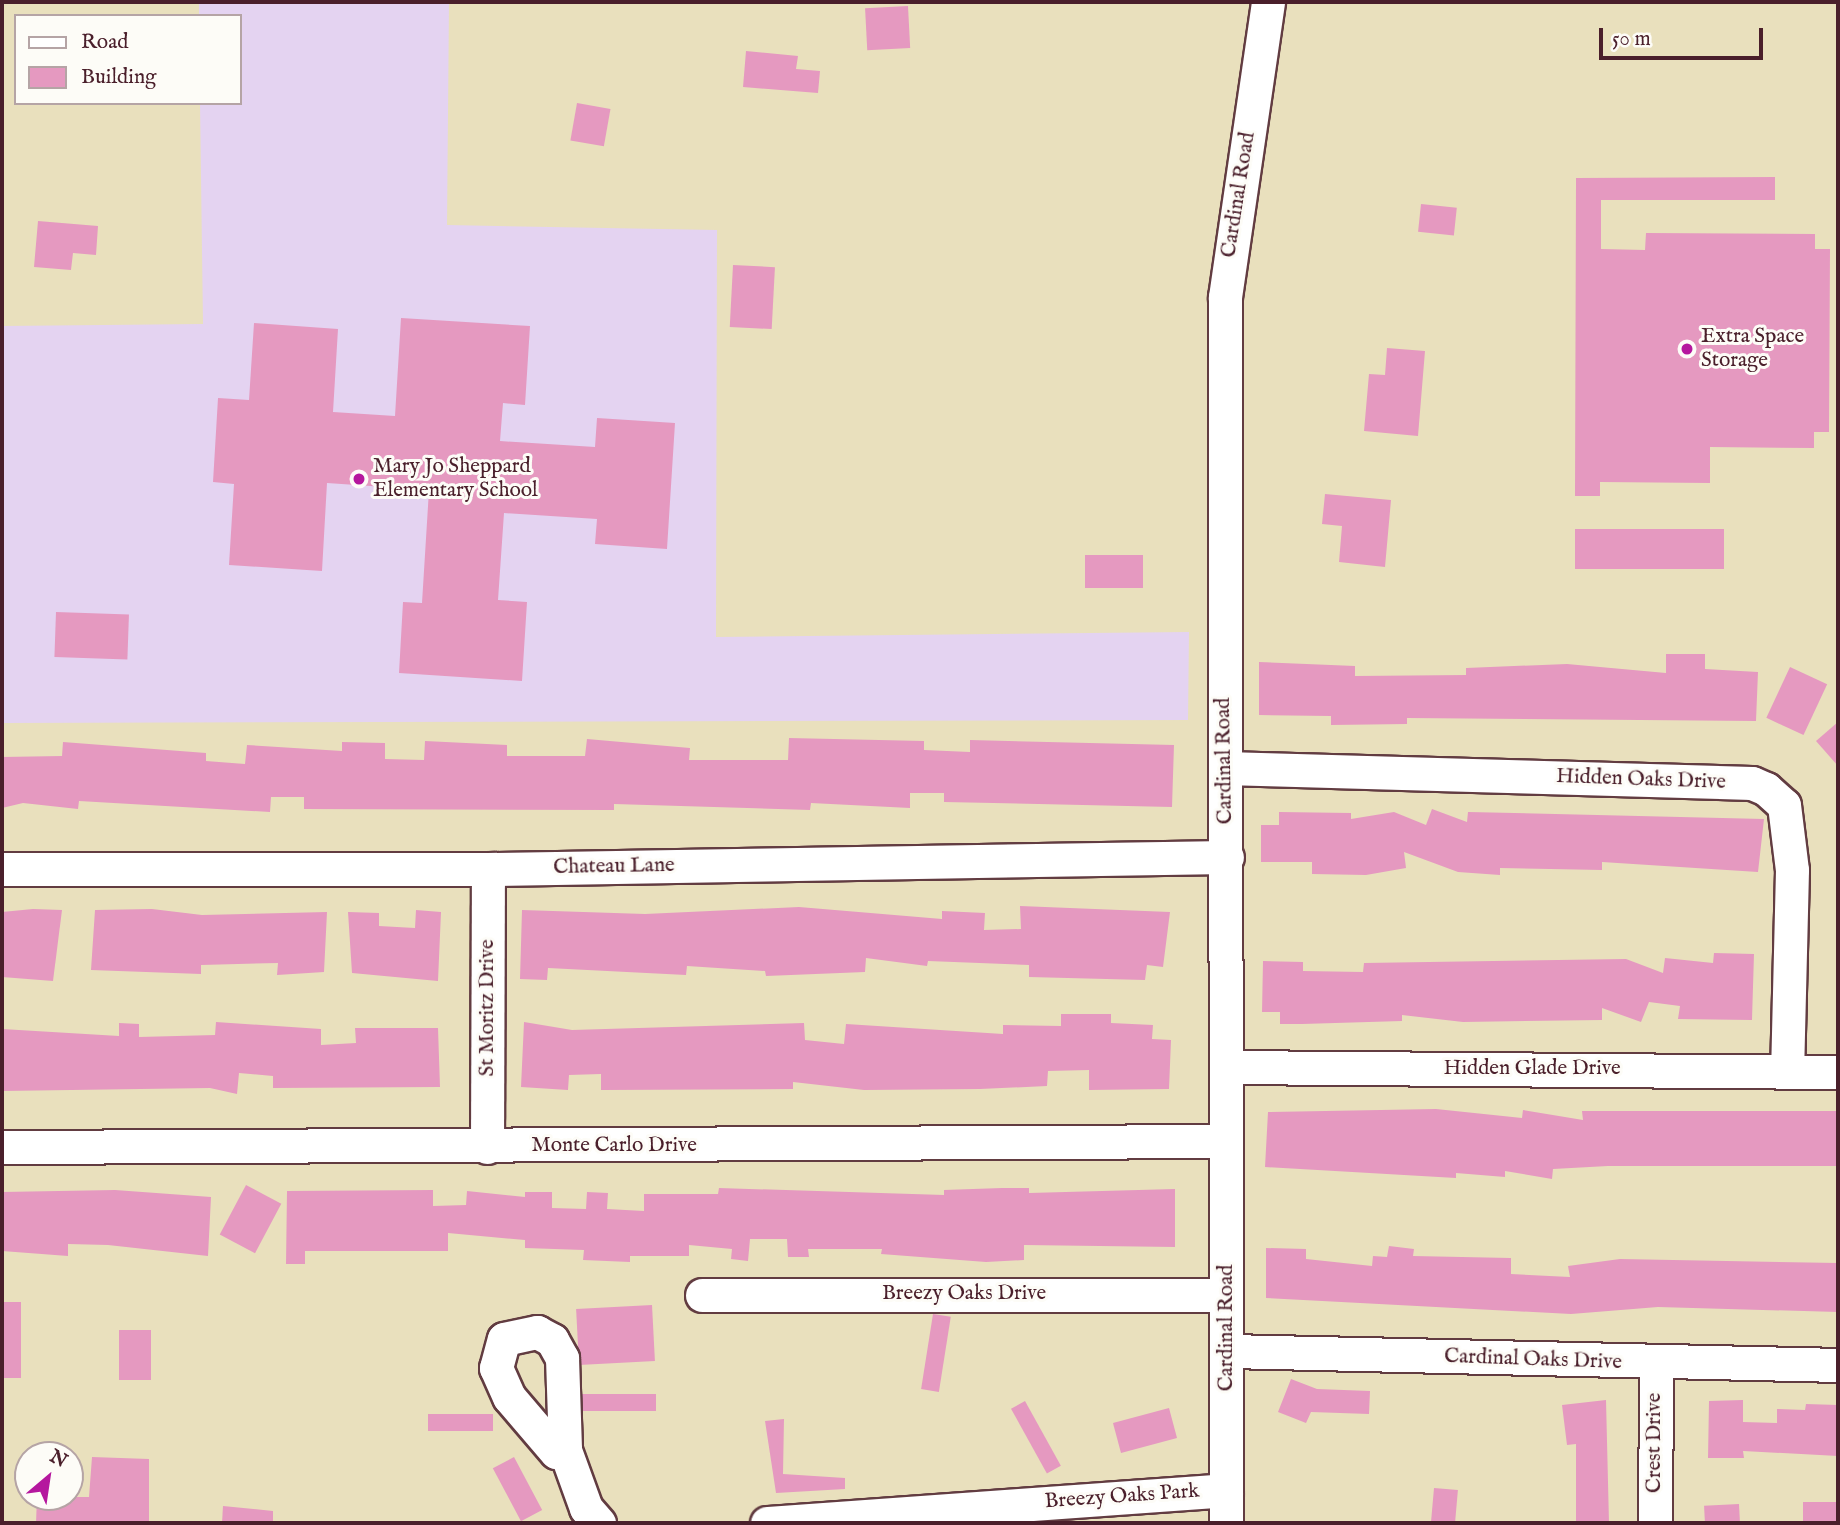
<!DOCTYPE html>
<style>
body{margin:0}
#map{position:relative;width:1840px;height:1525px;overflow:hidden;background:#e9e0bd;font-family:"IM FELL English",serif}
div>[style]{position:absolute}
[style*='--x']{left:calc(var(--x)*1px);top:calc(var(--y)*1px);width:calc(var(--w)*1px);rotate:calc(var(--a)*1deg)}
.built>*{inset:0;background:#e4d3f1}
.building>*{inset:0;background:#e599c0;transform-origin:0 0}
.roads{filter:drop-shadow(2px 0 #623c41) drop-shadow(-2px 0 #623c41) drop-shadow(0 2px #623c41) drop-shadow(0 -2px #623c41)}
.minor>*{height:33px;margin:-16.5px;padding:0 16.5px;transform-origin:16.5px;border-radius:16.5px;background:#fff}
.dots>*{width:19px;height:19px;translate:-50% -50%;box-sizing:border-box;border:4px solid #fdfcf7;border-radius:50%}
span{translate:-50% -50%;white-space:nowrap;text-align:center;line-height:1.15;-webkit-text-stroke:6px #fdfcf7;paint-order:stroke}
.street-label{font-size:21px;color:#4a1f2b}
.poi-label{font-size:21px;color:#4a1f2b}
.left{translate:0 -50%;text-align:left}
.frame{position:absolute;inset:0;border:4px solid #4a1f2b;pointer-events:none}
.legend{position:absolute;left:14px;top:14px;width:228px;height:91px;box-sizing:border-box;background:#fdfcf7;border:2px solid #b5a4a5;margin:0;padding:9px 12px;list-style:none;font-size:21px;color:#4a1f2b}
.legend li{display:flex;align-items:center;gap:14px;height:35px}
.legend b{width:35px;border:2px solid #b5a4a5}
.north{position:absolute;left:14px;top:1441px;width:70px;height:70px;box-sizing:border-box;background:#fdfcf7;border:2px solid #b5a4a5;border-radius:50%;rotate:29deg;font-size:19px;font-weight:700;line-height:28px;text-align:center;color:#4a1f2b}
.north::after{content:'';display:block;margin:auto;width:24px;height:32px;background:#b5179e;clip-path:polygon(50% 0,100% 100%,50% 72%,0 100%)}
.scale{position:absolute;left:1599px;top:28px;width:164px;height:32px;box-sizing:border-box;border:4px solid #4a1f2b;border-top:0;padding-left:9px;font-size:21px;line-height:24px;white-space:nowrap;color:#4a1f2b;-webkit-text-stroke:5px #fdfcf7;paint-order:stroke}
</style>
<div id="map">
<div class="built">
<div style="clip-path:polygon(199px 2px,449px 2px,447px 225px,717px 230px,716px 637px,1189px 632px,1188px 720px,2px 723px,2px 326px,203px 324px,200px 103px,240px 103px,240px 16px,199px 16px)"></div>
</div>
<div class="building">
<div style="left:908px;top:6px;width:42px;height:43px;rotate:87deg"></div>
<div style="clip-path:polygon(746px 51px,798px 56px,796px 69px,820px 71px,818px 93px,743px 87px)"></div>
<div style="left:577px;top:103px;width:34px;height:38px;rotate:10deg"></div>
<div style="clip-path:polygon(1775px 177px,1775px 200px,1601px 200px,1601px 249px,1645px 250px,1646px 233px,1815px 234px,1815px 249px,1830px 249px,1829px 432px,1814px 432px,1814px 448px,1710px 447px,1710px 483px,1600px 482px,1600px 496px,1575px 496px,1576px 178px)"></div>
<div style="left:1421px;top:204px;width:36px;height:28px;rotate:6deg"></div>
<div style="clip-path:polygon(38px 221px,98px 226px,96px 255px,73px 253px,71px 270px,34px 267px)"></div>
<div style="left:733px;top:265px;width:42px;height:62px;rotate:3deg"></div>
<div style="clip-path:polygon(401px 318px,530px 326px,525px 405px,503px 403px,500px 441px,595px 447px,597px 418px,675px 423px,667px 549px,595px 544px,597px 519px,504px 513px,498px 600px,527px 602px,522px 681px,399px 673px,403px 602px,422px 603px,429px 490px,327px 483px,322px 571px,229px 565px,234px 484px,213px 482px,218px 398px,249px 400px,254px 323px,338px 329px,333px 412px,395px 416px)"></div>
<div style="clip-path:polygon(1387px 348px,1425px 351px,1418px 436px,1364px 431px,1369px 374px,1385px 375px)"></div>
<div style="clip-path:polygon(1325px 494px,1391px 500px,1385px 567px,1339px 562px,1342px 526px,1322px 524px)"></div>
<div style="left:1575px;top:529px;width:149px;height:40px"></div>
<div style="left:1085px;top:555px;width:58px;height:33px"></div>
<div style="left:56px;top:612px;width:73px;height:45px;rotate:2deg"></div>
<div style="clip-path:polygon(1666px 654px,1705px 654px,1705px 669px,1758px 672px,1756px 721px,1407px 718px,1407px 724px,1331px 725px,1331px 716px,1259px 715px,1259px 662px,1355px 666px,1355px 676px,1466px 675px,1466px 668px,1567px 664px,1666px 673px)"></div>
<div style="left:1790px;top:667px;width:41px;height:56px;rotate:25deg"></div>
<div style="clip-path:polygon(1838px 722px,1838px 766px,1816px 741px)"></div>
<div style="clip-path:polygon(789px 738px,924px 741px,924px 750px,970px 752px,970px 740px,1174px 745px,1172px 807px,944px 802px,944px 793px,910px 793px,910px 808px,811px 803px,810px 810px,614px 804px,614px 810px,304px 809px,304px 797px,271px 797px,270px 812px,79px 801px,78px 809px,23px 803px,2px 808px,2px 757px,62px 756px,63px 742px,206px 753px,206px 761px,245px 764px,247px 745px,342px 751px,342px 742px,385px 743px,385px 759px,424px 760px,425px 741px,507px 745px,507px 756px,585px 756px,587px 739px,690px 748px,689px 760px,788px 760px)"></div>
<div style="clip-path:polygon(1432px 809px,1467px 822px,1468px 812px,1764px 819px,1758px 872px,1602px 862px,1602px 870px,1500px 868px,1500px 875px,1458px 872px,1404px 852px,1406px 868px,1366px 875px,1312px 874px,1312px 862px,1261px 862px,1261px 825px,1279px 825px,1279px 812px,1351px 813px,1351px 819px,1394px 812px,1426px 825px)"></div>
<div style="clip-path:polygon(1020px 906px,1170px 912px,1163px 967px,1147px 965px,1145px 980px,1029px 977px,1029px 965px,928px 961px,927px 966px,866px 958px,865px 972px,766px 976px,765px 971px,687px 966px,686px 975px,548px 968px,547px 980px,520px 979px,522px 910px,645px 914px,799px 907px,942px 919px,942px 911px,985px 913px,984px 930px,1021px 929px)"></div>
<div style="clip-path:polygon(33px 909px,62px 910px,53px 981px,2px 977px,2px 912px)"></div>
<div style="clip-path:polygon(152px 909px,202px 915px,327px 912px,324px 972px,277px 975px,278px 963px,201px 965px,201px 974px,91px 970px,95px 910px)"></div>
<div style="clip-path:polygon(416px 910px,441px 912px,438px 981px,352px 973px,348px 912px,379px 913px,379px 926px,415px 928px)"></div>
<div style="clip-path:polygon(1714px 953px,1754px 954px,1752px 1020px,1678px 1019px,1680px 1006px,1649px 1002px,1641px 1022px,1602px 1008px,1602px 1020px,1463px 1022px,1402px 1015px,1402px 1021px,1302px 1024px,1280px 1024px,1280px 1012px,1262px 1012px,1263px 961px,1303px 962px,1303px 971px,1363px 972px,1364px 963px,1626px 959px,1663px 973px,1665px 958px,1713px 963px)"></div>
<div style="clip-path:polygon(1061px 1014px,1111px 1014px,1111px 1023px,1153px 1025px,1152px 1039px,1171px 1040px,1169px 1089px,1089px 1090px,1089px 1070px,1048px 1071px,1047px 1086px,980px 1089px,864px 1090px,793px 1082px,793px 1089px,601px 1090px,601px 1074px,569px 1075px,568px 1090px,521px 1087px,524px 1022px,572px 1030px,804px 1023px,805px 1040px,844px 1044px,846px 1024px,1003px 1034px,1003px 1025px,1061px 1026px)"></div>
<div style="clip-path:polygon(216px 1022px,321px 1029px,321px 1045px,356px 1043px,355px 1028px,438px 1028px,440px 1087px,273px 1088px,273px 1076px,239px 1073px,237px 1094px,210px 1088px,2px 1091px,2px 1029px,119px 1036px,119px 1023px,139px 1024px,139px 1037px,215px 1035px)"></div>
<div style="clip-path:polygon(1436px 1109px,1522px 1118px,1523px 1110px,1583px 1120px,1582px 1111px,1838px 1111px,1838px 1166px,1608px 1166px,1553px 1169px,1552px 1179px,1505px 1171px,1505px 1177px,1456px 1173px,1456px 1178px,1265px 1167px,1268px 1112px)"></div>
<div style="left:246px;top:1185px;width:40px;height:56px;rotate:28deg"></div>
<div style="clip-path:polygon(719px 1188px,944px 1195px,944px 1190px,1002px 1188px,1029px 1188px,1029px 1193px,1175px 1189px,1175px 1247px,1024px 1245px,1024px 1260px,986px 1262px,881px 1254px,882px 1249px,808px 1249px,809px 1257px,788px 1257px,787px 1239px,750px 1239px,748px 1261px,731px 1259px,732px 1249px,689px 1245px,689px 1256px,630px 1256px,630px 1262px,583px 1260px,584px 1250px,525px 1248px,525px 1240px,448px 1233px,448px 1251px,305px 1251px,305px 1264px,286px 1264px,287px 1191px,433px 1190px,433px 1206px,466px 1205px,467px 1191px,525px 1197px,525px 1192px,552px 1192px,552px 1208px,586px 1209px,587px 1192px,608px 1193px,607px 1209px,644px 1211px,644px 1194px,718px 1194px)"></div>
<div style="clip-path:polygon(115px 1190px,211px 1197px,208px 1256px,108px 1245px,68px 1244px,68px 1256px,2px 1251px,2px 1192px)"></div>
<div style="clip-path:polygon(1389px 1246px,1414px 1249px,1413px 1256px,1511px 1258px,1511px 1274px,1570px 1277px,1568px 1266px,1620px 1259px,1838px 1263px,1838px 1312px,1658px 1307px,1571px 1314px,1266px 1298px,1266px 1248px,1306px 1249px,1306px 1259px,1372px 1266px,1373px 1256px,1387px 1257px)"></div>
<div style="left:2px;top:1302px;width:19px;height:76px"></div>
<div style="left:652px;top:1305px;width:56px;height:76px;rotate:87deg"></div>
<div style="left:933px;top:1314px;width:18px;height:76px;rotate:9deg"></div>
<div style="left:119px;top:1330px;width:32px;height:50px"></div>
<div style="clip-path:polygon(1291px 1379px,1317px 1389px,1370px 1391px,1369px 1414px,1311px 1412px,1306px 1423px,1278px 1412px)"></div>
<div style="left:582px;top:1394px;width:74px;height:17px"></div>
<div style="clip-path:polygon(1606px 1400px,1609px 1523px,1576px 1523px,1576px 1444px,1567px 1445px,1562px 1405px)"></div>
<div style="clip-path:polygon(1743px 1400px,1743px 1422px,1777px 1423px,1777px 1409px,1805px 1410px,1806px 1404px,1838px 1405px,1838px 1456px,1743px 1451px,1744px 1458px,1708px 1458px,1709px 1401px)"></div>
<div style="left:1025px;top:1401px;width:74px;height:16px;rotate:61deg"></div>
<div style="left:1169px;top:1408px;width:31px;height:58px;rotate:75deg"></div>
<div style="left:493px;top:1414px;width:17px;height:65px;rotate:90deg"></div>
<div style="clip-path:polygon(784px 1419px,783px 1474px,845px 1478px,845px 1489px,776px 1493px,765px 1421px)"></div>
<div style="clip-path:polygon(92px 1457px,149px 1459px,149px 1523px,36px 1523px,37px 1497px,89px 1497px)"></div>
<div style="left:514px;top:1457px;width:60px;height:24px;rotate:62deg"></div>
<div style="left:1434px;top:1488px;width:24px;height:35px;rotate:5deg"></div>
<div style="left:1803px;top:1502px;width:35px;height:21px"></div>
<div style="left:1739px;top:1504px;width:19px;height:35px;rotate:87deg"></div>
<div style="clip-path:polygon(223px 1506px,273px 1511px,273px 1523px,222px 1523px)"></div>
</div>
<div class="roads">
<div class="minor">
<div style="--x:1225;--y:768;--w:527;--a:1.63"></div>
<div style="--x:1752;--y:783;--w:15;--a:23"></div>
<div style="--x:1766;--y:789;--w:24;--a:42"></div>
<div style="--x:1784;--y:805;--w:65;--a:83"></div>
<div style="--x:1792;--y:870;--w:201;--a:91.4"></div>
<div style="--x:2;--y:869;--w:486;--a:0"></div>
<div style="--x:488;--y:869;--w:739;--a:-0.93"></div>
<div style="--x:1226;--y:1067;--w:612;--a:0.47"></div>
<div style="--x:2;--y:1147;--w:1224;--a:-0.28"></div>
<div style="--x:487;--y:1147;--w:278;--a:-89.8"></div>
<div style="--x:702;--y:1295;--w:524;--a:0"></div>
<div style="--x:537;--y:1332;--w:17;--a:28"></div>
<div style="--x:552;--y:1340;--w:21;--a:61"></div>
<div style="--x:562;--y:1358;--w:92;--a:88.1"></div>
<div style="--x:565;--y:1450;--w:9;--a:167"></div>
<div style="--x:556;--y:1452;--w:72;--a:-130.5"></div>
<div style="--x:509;--y:1397;--w:32;--a:-114"></div>
<div style="--x:496;--y:1368;--w:30;--a:-75"></div>
<div style="--x:504;--y:1339;--w:34;--a:-12"></div>
<div style="--x:1228;--y:1351;--w:610;--a:1.31"></div>
<div style="--x:565;--y:1450;--w:62;--a:70.1"></div>
<div style="--x:586;--y:1508;--w:20;--a:49"></div>
<div style="--x:767;--y:1523;--w:460;--a:-4.1"></div>
<div style="--x:1226;--y:1523;--w:1226;--a:-90.05"></div>
<div style="--x:1225;--y:297;--w:298;--a:-81.7"></div>
<div style="--x:1655;--y:1523;--w:160;--a:-89.6"></div>
</div>
</div>
<div class="dots">
<div style="left:1687px;top:349px;background:#b5179e"></div>
<div style="left:359px;top:479px;background:#b5179e"></div>
</div>
<div class="street-label">
<span style="left:1239px;top:195px;rotate:-81deg">Cardinal Road</span>
<span style="left:1225px;top:761px;rotate:-91deg">Cardinal Road</span>
<span style="left:1641px;top:780px;rotate:2deg">Hidden Oaks Drive</span>
<span style="left:614px;top:867px;rotate:-1deg">Chateau Lane</span>
<span style="left:488px;top:1008px;rotate:-90deg">St Moritz Drive</span>
<span style="left:1532px;top:1069px">Hidden Glade Drive</span>
<span style="left:614px;top:1146px">Monte Carlo Drive</span>
<span style="left:964px;top:1294px">Breezy Oaks Drive</span>
<span style="left:1227px;top:1328px;rotate:-90deg">Cardinal Road</span>
<span style="left:1533px;top:1360px;rotate:2deg">Cardinal Oaks Drive</span>
<span style="left:1655px;top:1443px;rotate:-90deg">Crest Drive</span>
<span style="left:1122px;top:1497px;rotate:-4deg">Breezy Oaks Park</span>
</div>
<div class="poi-label">
<span class="left" style="left:1701px;top:349px">Extra Space<br>Storage</span>
<span class="left" style="left:373px;top:479px">Mary Jo Sheppard<br>Elementary School</span>
</div>
<div class="frame"></div>
<ul class="legend">
<li><b style="height:9px;background:#fff"></b>Road</li>
<li><b style="height:19px;background:#e599c0"></b>Building</li>
</ul>
<div class="north">N</div>
<div class="scale">50 m</div>
</div>
